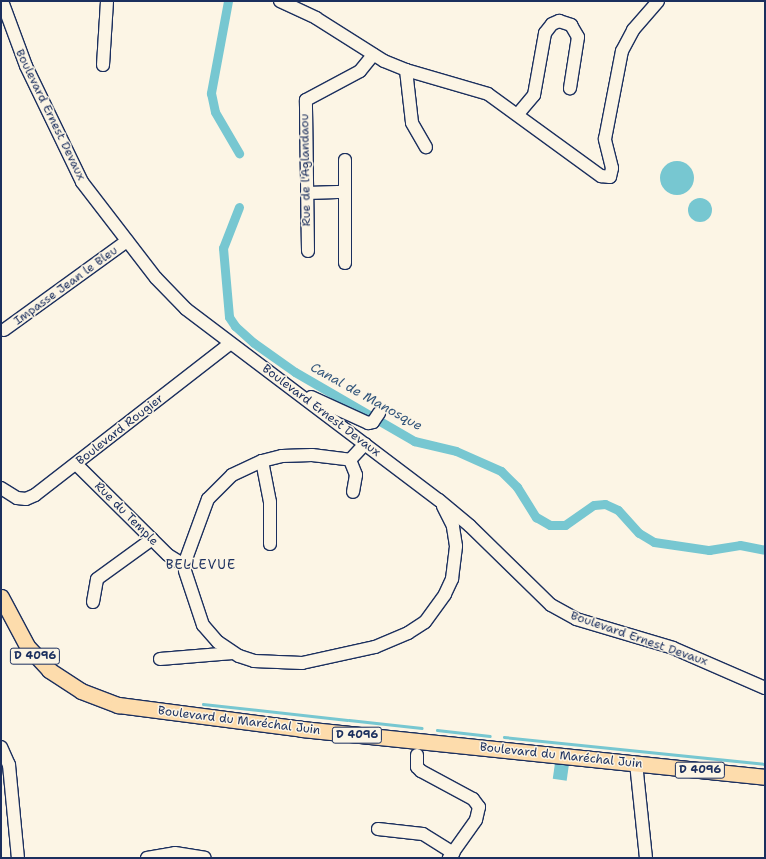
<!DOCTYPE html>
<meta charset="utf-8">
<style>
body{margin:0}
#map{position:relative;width:766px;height:859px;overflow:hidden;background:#fcf5e5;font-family:"Shantell Sans",sans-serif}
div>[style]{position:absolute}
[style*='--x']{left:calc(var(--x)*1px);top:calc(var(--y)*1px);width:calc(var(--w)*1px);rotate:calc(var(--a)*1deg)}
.water>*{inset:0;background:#77c7d1;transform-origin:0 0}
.round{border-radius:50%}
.stream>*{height:2.5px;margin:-1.25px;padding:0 1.25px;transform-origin:1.25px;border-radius:1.25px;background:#77c7d1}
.canal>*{height:9px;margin:-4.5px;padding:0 4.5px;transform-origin:4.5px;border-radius:4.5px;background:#77c7d1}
.roads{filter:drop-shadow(1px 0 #1b2f5e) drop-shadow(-1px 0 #1b2f5e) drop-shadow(0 1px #1b2f5e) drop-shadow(0 -1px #1b2f5e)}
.minor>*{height:12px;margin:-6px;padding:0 6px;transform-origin:6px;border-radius:6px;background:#fcf5e5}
.major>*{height:15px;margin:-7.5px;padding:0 7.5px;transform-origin:7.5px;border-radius:7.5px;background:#fddcac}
span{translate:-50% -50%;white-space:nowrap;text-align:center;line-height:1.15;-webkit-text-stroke:3px #fcf5e5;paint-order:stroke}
.shield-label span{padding:1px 3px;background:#fcf5e5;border:1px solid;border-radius:3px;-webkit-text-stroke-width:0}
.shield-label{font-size:11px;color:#1b2f5e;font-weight:700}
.street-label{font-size:12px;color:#1b2f5e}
.water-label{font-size:13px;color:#32557b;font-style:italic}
.neighbourhood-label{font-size:13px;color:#1b2f5e;letter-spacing:1px}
.frame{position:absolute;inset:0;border:2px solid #1b2f5e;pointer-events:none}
</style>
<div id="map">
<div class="water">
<div class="round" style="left:660px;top:161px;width:34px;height:34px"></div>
<div class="round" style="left:688px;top:198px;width:24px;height:24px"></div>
<div style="left:555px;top:763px;width:14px;height:16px;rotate:8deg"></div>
</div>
<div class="stream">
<div style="--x:203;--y:704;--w:145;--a:6.3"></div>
<div style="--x:349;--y:720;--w:73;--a:6.3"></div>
<div style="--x:437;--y:730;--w:53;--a:6.5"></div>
<div style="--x:504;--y:737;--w:262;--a:5.9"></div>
</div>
<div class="canal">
<div style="--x:228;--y:1;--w:94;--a:100.5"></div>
<div style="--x:211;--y:93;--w:19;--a:78"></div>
<div style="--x:215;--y:112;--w:48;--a:59.7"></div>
<div style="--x:239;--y:207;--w:44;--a:111.3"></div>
<div style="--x:223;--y:248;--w:69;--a:85"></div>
<div style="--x:229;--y:317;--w:11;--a:56"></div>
<div style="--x:235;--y:326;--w:25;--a:42"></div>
<div style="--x:254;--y:343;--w:50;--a:35.3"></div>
<div style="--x:295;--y:372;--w:138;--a:30.1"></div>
<div style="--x:414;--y:441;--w:43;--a:13.4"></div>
<div style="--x:456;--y:451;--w:49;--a:24"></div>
<div style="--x:501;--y:471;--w:23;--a:45"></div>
<div style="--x:517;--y:487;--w:36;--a:58"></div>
<div style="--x:536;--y:517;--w:16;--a:30"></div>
<div style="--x:550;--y:525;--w:15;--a:0"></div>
<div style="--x:565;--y:525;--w:35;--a:-35"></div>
<div style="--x:594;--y:505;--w:11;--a:-5"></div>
<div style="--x:605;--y:504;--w:14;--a:25"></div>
<div style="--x:618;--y:510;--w:31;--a:48"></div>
<div style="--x:639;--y:533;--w:17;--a:31"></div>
<div style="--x:654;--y:542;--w:56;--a:8.3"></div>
<div style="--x:709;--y:550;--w:31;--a:-9"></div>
<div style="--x:740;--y:545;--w:25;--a:11"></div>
</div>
<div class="roads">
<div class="minor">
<div style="--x:2;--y:1;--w:69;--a:69.7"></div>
<div style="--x:26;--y:66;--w:129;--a:64.2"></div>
<div style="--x:82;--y:182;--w:121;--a:52.4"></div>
<div style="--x:156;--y:278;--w:43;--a:45.9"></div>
<div style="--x:186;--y:309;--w:317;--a:37.1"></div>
<div style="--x:439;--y:500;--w:40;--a:40"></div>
<div style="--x:470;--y:526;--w:113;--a:44.3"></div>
<div style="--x:551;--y:605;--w:29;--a:29"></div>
<div style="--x:576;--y:619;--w:101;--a:16.6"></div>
<div style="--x:673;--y:648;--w:100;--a:23.5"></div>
<div style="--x:280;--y:1;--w:40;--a:25"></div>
<div style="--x:316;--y:18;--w:80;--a:32.3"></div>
<div style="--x:384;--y:61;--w:24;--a:22"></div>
<div style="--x:406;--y:70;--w:85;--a:16.3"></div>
<div style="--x:488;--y:94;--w:140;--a:36"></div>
<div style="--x:601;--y:176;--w:9;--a:6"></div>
<div style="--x:103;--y:65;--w:64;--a:-86.4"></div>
<div style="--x:406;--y:70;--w:53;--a:83.5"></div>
<div style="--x:412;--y:123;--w:28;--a:60"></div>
<div style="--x:518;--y:114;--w:25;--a:-50"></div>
<div style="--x:534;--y:95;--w:63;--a:-79.9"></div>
<div style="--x:545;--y:33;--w:11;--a:-52"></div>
<div style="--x:552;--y:24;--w:8;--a:-23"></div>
<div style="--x:559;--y:21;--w:13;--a:18"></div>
<div style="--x:571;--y:25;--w:14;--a:60"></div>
<div style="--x:578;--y:37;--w:52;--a:98.9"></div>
<div style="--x:610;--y:177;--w:9;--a:-77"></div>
<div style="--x:612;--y:168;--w:30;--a:-104"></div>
<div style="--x:605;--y:139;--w:90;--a:-79.1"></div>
<div style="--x:622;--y:51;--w:24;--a:-62"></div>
<div style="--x:633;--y:30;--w:38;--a:-49"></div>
<div style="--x:307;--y:193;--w:38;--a:-2"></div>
<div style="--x:308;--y:251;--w:151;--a:-90.8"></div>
<div style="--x:306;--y:100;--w:61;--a:-28.2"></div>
<div style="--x:360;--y:71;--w:21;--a:-51"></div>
<div style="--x:345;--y:263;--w:103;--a:-90"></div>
<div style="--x:4;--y:330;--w:152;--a:-35.9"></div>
<div style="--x:311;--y:397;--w:63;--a:24.5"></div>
<div style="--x:368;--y:423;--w:5;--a:-11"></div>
<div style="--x:373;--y:422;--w:11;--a:-56"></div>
<div style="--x:350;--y:460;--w:16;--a:68"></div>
<div style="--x:356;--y:475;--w:17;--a:100"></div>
<div style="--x:262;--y:461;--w:42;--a:79"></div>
<div style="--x:270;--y:502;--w:42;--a:90"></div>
<div style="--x:76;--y:464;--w:129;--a:44.7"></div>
<div style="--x:168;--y:555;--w:13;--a:32"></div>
<div style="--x:1;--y:488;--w:19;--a:32"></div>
<div style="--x:17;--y:498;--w:9;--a:6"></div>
<div style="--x:26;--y:499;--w:10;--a:-24"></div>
<div style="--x:35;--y:495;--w:247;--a:-37.8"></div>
<div style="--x:186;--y:559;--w:64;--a:-69.9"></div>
<div style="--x:208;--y:499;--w:34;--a:-45"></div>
<div style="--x:232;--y:475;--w:33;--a:-25"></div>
<div style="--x:262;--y:461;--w:21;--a:-14"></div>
<div style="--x:282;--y:456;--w:30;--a:-2"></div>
<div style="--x:312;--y:455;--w:38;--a:7"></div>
<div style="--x:350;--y:460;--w:22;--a:-47"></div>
<div style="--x:185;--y:571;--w:57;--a:71.6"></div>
<div style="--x:203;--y:625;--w:23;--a:49"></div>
<div style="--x:218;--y:642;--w:25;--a:34"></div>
<div style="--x:239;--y:656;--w:16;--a:18"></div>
<div style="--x:254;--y:661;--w:48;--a:2.4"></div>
<div style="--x:302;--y:663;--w:75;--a:-12.4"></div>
<div style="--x:375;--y:647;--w:36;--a:-23"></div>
<div style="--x:408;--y:633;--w:20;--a:-33"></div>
<div style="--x:425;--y:622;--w:34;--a:-54"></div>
<div style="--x:445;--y:594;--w:17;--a:-65"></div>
<div style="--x:452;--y:579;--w:33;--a:-83"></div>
<div style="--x:456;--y:546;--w:20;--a:-99"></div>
<div style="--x:453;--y:526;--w:22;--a:-117"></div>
<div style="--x:93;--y:602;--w:23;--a:-80"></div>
<div style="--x:97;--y:579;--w:68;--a:-36"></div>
<div style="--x:160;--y:659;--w:73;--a:-4.7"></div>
<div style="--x:1;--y:747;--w:20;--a:66"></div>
<div style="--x:9;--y:765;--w:93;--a:84.5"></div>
<div style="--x:417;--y:755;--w:12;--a:90"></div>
<div style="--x:417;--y:767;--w:6;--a:45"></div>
<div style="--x:421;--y:771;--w:59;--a:28.3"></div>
<div style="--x:473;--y:799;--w:10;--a:53"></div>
<div style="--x:479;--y:807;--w:13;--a:103"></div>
<div style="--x:476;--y:820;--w:47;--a:125.4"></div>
<div style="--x:636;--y:763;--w:96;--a:84"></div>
<div style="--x:378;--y:829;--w:45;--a:6.3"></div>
<div style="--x:423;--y:834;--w:36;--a:32"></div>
<div style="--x:147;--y:858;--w:28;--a:-10"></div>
<div style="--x:175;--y:853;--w:30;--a:9"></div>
</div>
<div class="major">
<div style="--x:1;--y:597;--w:55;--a:62"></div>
<div style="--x:27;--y:646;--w:33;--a:47"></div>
<div style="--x:49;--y:670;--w:38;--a:33"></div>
<div style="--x:81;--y:691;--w:40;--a:21"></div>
<div style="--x:118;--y:705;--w:186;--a:7.4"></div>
<div style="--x:302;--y:729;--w:465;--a:5.9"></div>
</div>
</div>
<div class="shield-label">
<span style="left:35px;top:656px">D 4096</span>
<span style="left:357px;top:735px">D 4096</span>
<span style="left:700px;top:770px">D 4096</span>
</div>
<div class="street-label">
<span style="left:50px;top:115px;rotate:64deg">Boulevard Ernest Devaux</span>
<span style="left:306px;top:170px;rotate:-91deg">Rue de l'Aglandaou</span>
<span style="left:66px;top:286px;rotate:-36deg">Impasse Jean le Bleu</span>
<span style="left:321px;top:411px;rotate:37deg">Boulevard Ernest Devaux</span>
<span style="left:120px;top:430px;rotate:-38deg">Boulevard Rougier</span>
<span style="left:126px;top:514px;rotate:45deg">Rue du Temple</span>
<span style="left:639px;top:639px;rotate:19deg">Boulevard Ernest Devaux</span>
<span style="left:239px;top:721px;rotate:7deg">Boulevard du Maréchal Juin</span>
<span style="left:561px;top:756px;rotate:6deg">Boulevard du Maréchal Juin</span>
</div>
<div class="water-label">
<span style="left:366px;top:397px;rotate:29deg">Canal de Manosque</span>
</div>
<div class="neighbourhood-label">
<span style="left:201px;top:565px">BELLEVUE</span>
</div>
<div class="frame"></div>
</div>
